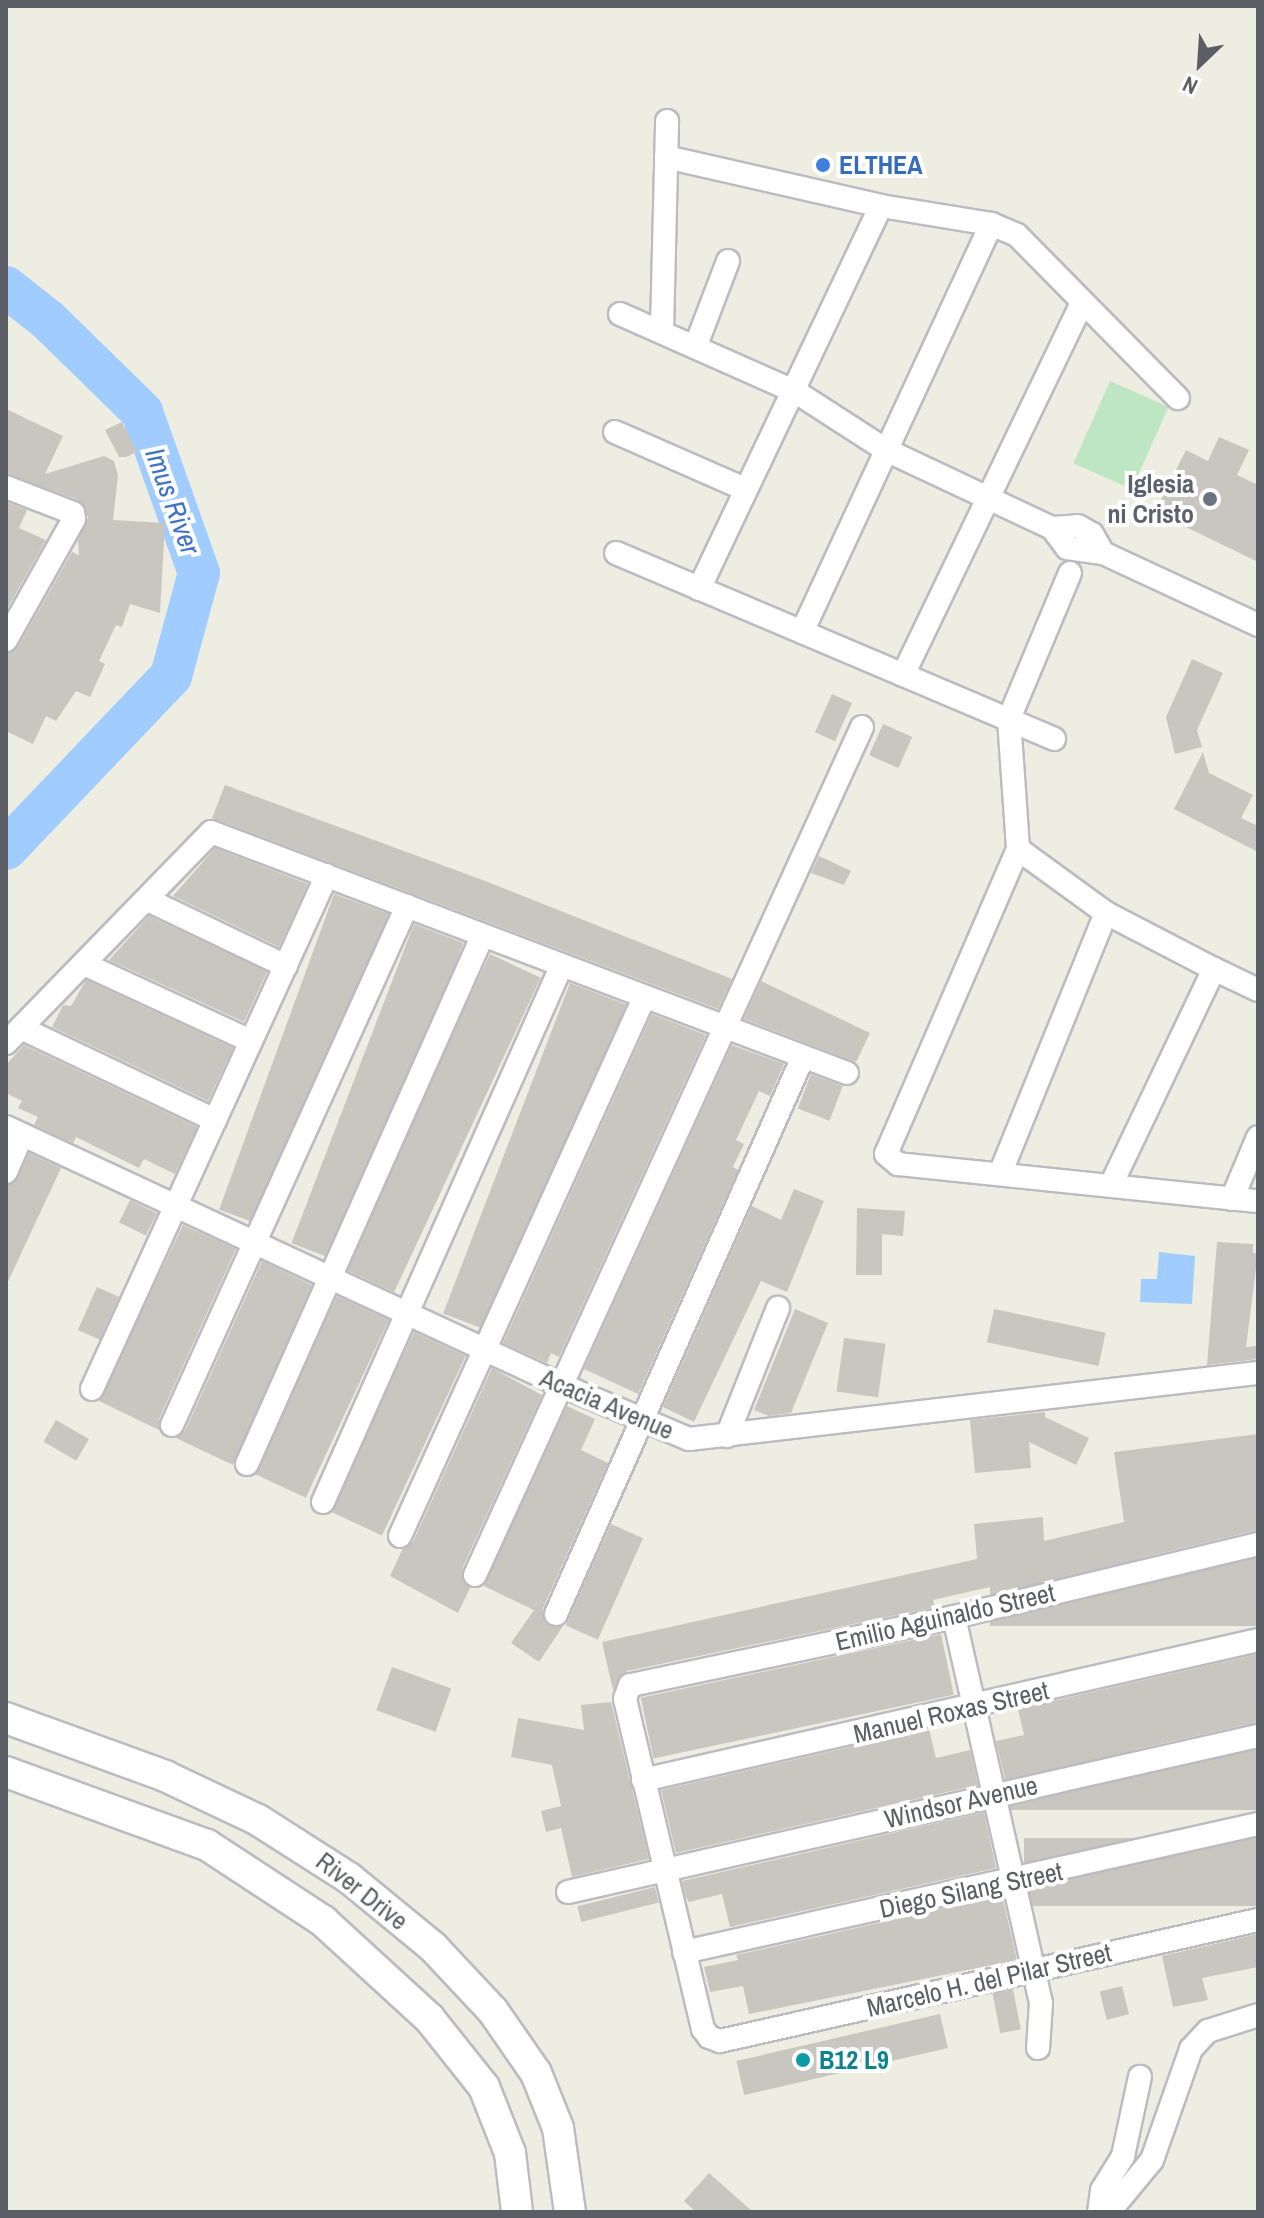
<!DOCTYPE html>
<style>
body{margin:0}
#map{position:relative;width:1264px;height:2218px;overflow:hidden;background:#eeede2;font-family:"Archivo Narrow",sans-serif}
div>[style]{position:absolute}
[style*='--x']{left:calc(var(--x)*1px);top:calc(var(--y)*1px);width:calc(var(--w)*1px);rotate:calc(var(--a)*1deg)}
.green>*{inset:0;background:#bee6c2;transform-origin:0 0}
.water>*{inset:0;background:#a1ccff}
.river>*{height:42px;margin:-21px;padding:0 21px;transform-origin:21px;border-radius:21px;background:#a1ccff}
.building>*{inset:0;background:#c9c6bf;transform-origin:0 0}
.roads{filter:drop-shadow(2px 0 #babcc2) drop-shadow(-2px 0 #babcc2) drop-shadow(0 2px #babcc2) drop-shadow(0 -2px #babcc2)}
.street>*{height:22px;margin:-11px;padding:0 11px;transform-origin:11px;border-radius:11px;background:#fff}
.secondary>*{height:30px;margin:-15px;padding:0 15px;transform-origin:15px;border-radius:15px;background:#fff}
.dots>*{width:22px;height:22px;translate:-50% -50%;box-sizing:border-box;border:4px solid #fff;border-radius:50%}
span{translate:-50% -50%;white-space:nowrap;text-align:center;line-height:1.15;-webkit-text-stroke:8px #fff;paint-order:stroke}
.shop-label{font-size:26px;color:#366cbe;font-weight:700}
.left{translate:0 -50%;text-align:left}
.worship-label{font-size:26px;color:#5b616d;font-weight:700}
.right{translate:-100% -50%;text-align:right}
.street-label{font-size:26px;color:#5b5e64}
.culture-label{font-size:26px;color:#0d838f;font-weight:700}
.water-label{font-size:28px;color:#4173c5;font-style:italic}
.frame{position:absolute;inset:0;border:8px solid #5b5e64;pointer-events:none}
.north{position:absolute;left:1160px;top:24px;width:80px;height:80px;-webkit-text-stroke:6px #fff;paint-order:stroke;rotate:205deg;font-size:22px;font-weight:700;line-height:32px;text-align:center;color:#5b5e64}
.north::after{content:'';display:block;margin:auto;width:28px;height:36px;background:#5b5e64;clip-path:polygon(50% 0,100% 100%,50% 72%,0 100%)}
</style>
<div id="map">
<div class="green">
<div style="left:1110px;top:381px;width:64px;height:90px;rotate:24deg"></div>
</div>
<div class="water">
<div style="clip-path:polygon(1159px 1252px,1195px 1256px,1192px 1304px,1140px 1302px,1141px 1279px,1157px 1279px)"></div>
</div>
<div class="river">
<div style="--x:6;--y:287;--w:53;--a:38.2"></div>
<div style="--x:48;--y:320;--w:132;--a:44.4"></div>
<div style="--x:142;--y:412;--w:171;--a:70.5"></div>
<div style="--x:199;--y:573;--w:107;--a:105.2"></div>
<div style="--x:171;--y:676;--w:239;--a:133.6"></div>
</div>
<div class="building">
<div style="clip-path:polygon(6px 409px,63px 436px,45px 474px,104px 456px,114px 461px,118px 476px,113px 520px,165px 523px,160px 613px,130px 604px,122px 627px,116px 625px,99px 661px,105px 664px,90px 697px,76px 691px,56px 721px,46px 716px,33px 744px,6px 731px,6px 654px,18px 647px,72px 552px,79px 555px,78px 541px,88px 517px,78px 500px,6px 473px)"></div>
<div style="clip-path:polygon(122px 422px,137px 452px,126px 457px,119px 457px,105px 430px)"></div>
<div style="clip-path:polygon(1219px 437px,1249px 450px,1237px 475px,1258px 485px,1258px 562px,1155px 512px,1186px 450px,1208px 461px)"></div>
<div style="clip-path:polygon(6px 502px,27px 510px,19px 528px,46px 540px,7px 609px)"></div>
<div style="clip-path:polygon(1192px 659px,1223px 673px,1197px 730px,1202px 747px,1175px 754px,1166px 717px)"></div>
<div style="left:832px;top:694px;width:22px;height:42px;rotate:24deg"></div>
<div style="left:883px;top:724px;width:32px;height:34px;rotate:24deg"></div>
<div style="clip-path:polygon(1203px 752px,1209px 773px,1253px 795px,1241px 818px,1258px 826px,1258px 852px,1174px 809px)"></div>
<div style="clip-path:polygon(225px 785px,488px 882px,732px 979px,718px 1009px,212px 818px)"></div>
<div style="clip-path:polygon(215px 848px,308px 884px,279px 947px,173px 896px)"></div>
<div style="clip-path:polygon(819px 856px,851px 871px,844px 885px,811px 873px)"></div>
<div style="left:334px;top:894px;width:58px;height:336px;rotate:20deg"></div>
<div style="clip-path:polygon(149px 916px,267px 972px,244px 1022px,109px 960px)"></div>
<div style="left:414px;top:924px;width:53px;height:342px;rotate:21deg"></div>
<div style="left:490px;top:954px;width:56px;height:347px;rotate:25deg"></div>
<div style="clip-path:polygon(86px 980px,233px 1048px,208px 1101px,52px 1027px,63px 1005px,71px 1006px)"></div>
<div style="clip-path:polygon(761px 981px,870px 1033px,856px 1062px,744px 1019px)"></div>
<div style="left:570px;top:983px;width:60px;height:354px;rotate:21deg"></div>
<div style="clip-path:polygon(652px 1014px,706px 1035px,559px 1357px,551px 1353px,547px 1363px,503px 1343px)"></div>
<div style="clip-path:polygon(24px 1045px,197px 1127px,175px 1174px,144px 1159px,139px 1168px,76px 1137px,73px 1143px,34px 1125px,38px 1117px,18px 1108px,22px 1101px,6px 1093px,6px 1065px)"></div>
<div style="clip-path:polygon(732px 1045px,784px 1064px,770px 1096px,759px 1091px,736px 1140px,744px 1144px,733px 1167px,738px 1170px,638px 1394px,584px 1369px)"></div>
<div style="left:811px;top:1074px;width:34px;height:37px;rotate:21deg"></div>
<div style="clip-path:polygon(29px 1153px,61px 1168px,6px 1286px,6px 1186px,18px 1178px)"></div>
<div style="clip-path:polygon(794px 1189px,824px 1201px,787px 1292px,761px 1281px,694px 1422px,663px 1407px,752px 1206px,781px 1220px)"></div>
<div style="left:130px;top:1200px;width:30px;height:25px;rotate:26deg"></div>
<div style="clip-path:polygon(857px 1208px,905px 1211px,903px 1236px,882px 1234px,882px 1275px,856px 1275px)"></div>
<div style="clip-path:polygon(183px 1225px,236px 1249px,159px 1419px,159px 1430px,99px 1401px)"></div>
<div style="clip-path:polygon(1217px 1242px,1253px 1244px,1253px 1253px,1258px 1253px,1246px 1347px,1257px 1346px,1258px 1359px,1207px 1365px)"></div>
<div style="clip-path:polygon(262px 1261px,312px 1285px,233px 1465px,176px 1438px,185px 1431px)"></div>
<div style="left:97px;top:1287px;width:24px;height:47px;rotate:24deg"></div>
<div style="left:337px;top:1296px;width:57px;height:196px;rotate:25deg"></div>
<div style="clip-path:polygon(795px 1309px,828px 1323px,791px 1413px,769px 1416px,754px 1410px)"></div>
<div style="left:994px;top:1309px;width:114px;height:34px;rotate:12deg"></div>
<div style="left:414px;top:1332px;width:57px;height:198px;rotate:25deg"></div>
<div style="left:844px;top:1338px;width:42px;height:54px;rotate:8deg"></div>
<div style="clip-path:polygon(492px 1368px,542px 1395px,462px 1569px,463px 1582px,470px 1588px,458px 1613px,390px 1576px,402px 1550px,413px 1542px)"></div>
<div style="clip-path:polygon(567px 1406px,595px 1419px,581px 1450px,608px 1463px,543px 1608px,545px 1623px,563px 1626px,539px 1662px,511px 1643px,534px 1610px,484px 1586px)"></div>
<div style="clip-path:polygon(1045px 1412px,1045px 1417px,1089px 1438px,1076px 1465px,1029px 1442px,1031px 1468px,975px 1473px,970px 1420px)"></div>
<div style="left:56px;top:1420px;width:38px;height:25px;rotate:30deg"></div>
<div style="clip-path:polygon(1258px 1434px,1258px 1530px,991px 1594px,990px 1587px,933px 1600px,935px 1607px,627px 1671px,613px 1690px,602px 1642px,977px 1559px,974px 1524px,1043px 1517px,1044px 1541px,1124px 1522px,1114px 1452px)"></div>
<div style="left:611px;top:1524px;width:35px;height:111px;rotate:24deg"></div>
<div style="left:1258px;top:1558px;width:68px;height:268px;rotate:90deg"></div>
<div style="left:941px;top:1634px;width:62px;height:307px;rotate:78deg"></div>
<div style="clip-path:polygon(1258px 1654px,1258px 1722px,1005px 1779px,996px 1741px,1024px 1735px,1018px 1709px)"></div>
<div style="left:392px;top:1667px;width:63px;height:46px;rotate:20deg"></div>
<div style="clip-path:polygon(611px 1702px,649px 1859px,572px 1877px,561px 1828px,546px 1832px,541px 1811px,561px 1806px,552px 1765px,511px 1757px,518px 1718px,584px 1730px,581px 1705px)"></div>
<div style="clip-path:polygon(929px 1729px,936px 1758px,970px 1750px,978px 1785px,676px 1853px,661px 1790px)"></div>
<div style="left:1258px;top:1750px;width:60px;height:253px;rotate:90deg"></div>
<div style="clip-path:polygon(984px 1812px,996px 1868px,730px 1927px,722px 1894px,689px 1902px,686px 1897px,682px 1881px)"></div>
<div style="left:1258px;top:1838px;width:68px;height:234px;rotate:90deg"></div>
<div style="left:655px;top:1887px;width:16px;height:80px;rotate:76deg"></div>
<div style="clip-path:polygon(1002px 1895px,1017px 1960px,749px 2014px,743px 1986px,710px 1992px,704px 1967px,738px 1960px,736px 1955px)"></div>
<div style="clip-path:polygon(1258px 1934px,1258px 1967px,1202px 1978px,1208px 2000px,1173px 2007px,1162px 1956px)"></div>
<div style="left:1122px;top:1986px;width:29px;height:23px;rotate:76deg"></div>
<div style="left:1013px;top:1989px;width:41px;height:21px;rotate:79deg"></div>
<div style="left:940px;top:2014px;width:35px;height:209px;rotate:77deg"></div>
<div style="clip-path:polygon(709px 2173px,753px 2212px,696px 2212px,684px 2201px)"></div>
</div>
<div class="roads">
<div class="street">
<div style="--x:666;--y:157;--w:221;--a:12.8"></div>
<div style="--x:881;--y:206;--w:111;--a:9.3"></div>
<div style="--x:991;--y:224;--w:28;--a:23"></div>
<div style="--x:1017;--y:235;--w:229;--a:45.4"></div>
<div style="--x:620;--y:314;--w:193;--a:23.9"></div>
<div style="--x:796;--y:392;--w:107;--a:32.8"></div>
<div style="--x:886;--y:450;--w:183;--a:25.2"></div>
<div style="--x:1052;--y:528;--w:26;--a:-4"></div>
<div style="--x:1078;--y:526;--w:16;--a:30"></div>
<div style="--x:1092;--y:534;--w:22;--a:60"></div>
<div style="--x:662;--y:330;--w:209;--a:-88.6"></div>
<div style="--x:696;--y:345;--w:90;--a:-69.1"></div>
<div style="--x:615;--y:432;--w:142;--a:23.7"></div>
<div style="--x:6;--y:487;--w:72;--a:21.2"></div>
<div style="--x:73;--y:513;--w:6;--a:81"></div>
<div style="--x:74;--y:519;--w:139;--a:119.3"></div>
<div style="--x:1052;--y:528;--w:25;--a:53"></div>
<div style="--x:1067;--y:548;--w:36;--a:8"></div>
<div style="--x:1103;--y:553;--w:171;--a:24.9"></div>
<div style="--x:616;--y:553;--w:476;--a:23"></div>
<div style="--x:1070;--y:573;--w:158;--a:112.7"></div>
<div style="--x:1009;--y:719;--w:130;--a:86"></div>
<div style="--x:1018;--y:849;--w:332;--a:113.4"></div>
<div style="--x:886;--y:1154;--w:16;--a:40"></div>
<div style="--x:898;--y:1164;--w:362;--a:5.9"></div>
<div style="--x:699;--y:589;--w:424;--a:-64.6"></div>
<div style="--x:802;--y:632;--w:450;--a:-65.1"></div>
<div style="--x:903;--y:675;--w:413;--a:-64.3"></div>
<div style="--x:1018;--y:849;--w:109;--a:36"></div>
<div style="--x:148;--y:900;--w:153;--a:25.6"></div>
<div style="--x:84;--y:964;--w:184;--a:24.8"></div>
<div style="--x:21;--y:1028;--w:215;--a:25.4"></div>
<div style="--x:6;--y:1043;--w:294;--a:-45.8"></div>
<div style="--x:211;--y:832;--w:680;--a:20.75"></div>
<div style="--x:6;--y:1127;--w:612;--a:24.93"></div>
<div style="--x:561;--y:1385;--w:139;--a:22.9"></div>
<div style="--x:689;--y:1439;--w:573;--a:-6.62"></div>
<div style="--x:6;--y:1172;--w:40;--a:-66.6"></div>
<div style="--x:1000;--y:1174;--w:282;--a:-67.9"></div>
<div style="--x:1106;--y:913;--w:122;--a:27.4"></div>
<div style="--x:1112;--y:1183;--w:237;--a:-64.5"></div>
<div style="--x:1214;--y:969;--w:49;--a:25.5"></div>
<div style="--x:1232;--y:1199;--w:67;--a:-67.2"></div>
<div style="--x:92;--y:1389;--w:565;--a:-65.43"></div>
<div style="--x:172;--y:1425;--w:570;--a:-65.64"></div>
<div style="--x:727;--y:1436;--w:138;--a:-68.3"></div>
<div style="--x:247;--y:1464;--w:577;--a:-65.97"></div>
<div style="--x:323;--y:1502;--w:586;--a:-66.02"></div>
<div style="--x:400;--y:1536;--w:591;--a:-65.6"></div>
<div style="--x:1258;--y:1544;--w:313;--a:166.5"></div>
<div style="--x:954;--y:1617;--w:331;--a:168.1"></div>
<div style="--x:630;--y:1685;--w:15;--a:110"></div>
<div style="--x:625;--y:1699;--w:339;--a:76.7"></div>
<div style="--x:703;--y:2029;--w:10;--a:53"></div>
<div style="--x:709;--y:2037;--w:12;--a:20"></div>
<div style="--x:720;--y:2041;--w:551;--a:-12.68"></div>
<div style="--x:475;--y:1575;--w:932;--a:-65.47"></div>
<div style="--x:556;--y:1614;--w:609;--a:-66.09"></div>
<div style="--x:954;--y:1617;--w:396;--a:77.3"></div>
<div style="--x:1041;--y:2003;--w:45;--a:93.8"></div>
<div style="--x:643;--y:1780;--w:631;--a:-12.82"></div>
<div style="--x:568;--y:1892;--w:707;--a:-12.74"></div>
<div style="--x:684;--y:1952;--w:588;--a:-12.57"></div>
<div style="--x:1099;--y:2212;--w:22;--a:-82"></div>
<div style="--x:1102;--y:2190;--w:40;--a:-58"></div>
<div style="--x:1123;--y:2156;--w:81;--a:-77.9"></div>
<div style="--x:1109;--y:2212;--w:67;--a:-50.4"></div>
<div style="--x:1152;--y:2160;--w:118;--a:-70.6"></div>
<div style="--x:1191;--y:2049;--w:25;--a:-47"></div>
<div style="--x:1208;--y:2031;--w:52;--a:-17.7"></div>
</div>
<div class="secondary">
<div style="--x:6;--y:1718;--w:169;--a:20"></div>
<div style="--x:165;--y:1776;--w:103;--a:25.3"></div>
<div style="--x:258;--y:1820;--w:108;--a:32.5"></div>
<div style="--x:349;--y:1878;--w:109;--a:39.4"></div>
<div style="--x:433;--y:1947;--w:88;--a:46.8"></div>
<div style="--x:493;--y:2011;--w:75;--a:55.3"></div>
<div style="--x:536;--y:2073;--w:59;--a:68.2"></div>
<div style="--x:558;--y:2128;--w:85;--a:81.9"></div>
<div style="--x:6;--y:1772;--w:214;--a:20"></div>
<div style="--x:207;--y:1845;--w:139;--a:33.2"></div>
<div style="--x:323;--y:1921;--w:144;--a:42.5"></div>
<div style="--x:429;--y:2018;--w:88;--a:51.4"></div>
<div style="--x:484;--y:2087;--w:71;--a:68.5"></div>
<div style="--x:510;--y:2153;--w:59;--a:83.2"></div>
</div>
</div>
<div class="dots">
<div style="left:823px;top:165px;background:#3f7fe0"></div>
<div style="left:1210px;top:499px;background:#6b7280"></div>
<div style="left:803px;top:2060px;background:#0f9aa8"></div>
</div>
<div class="shop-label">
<span class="left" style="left:839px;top:165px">ELTHEA</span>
</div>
<div class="worship-label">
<span class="right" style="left:1194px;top:499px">Iglesia<br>ni Cristo</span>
</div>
<div class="street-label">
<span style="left:607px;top:1404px;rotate:23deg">Acacia Avenue</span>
<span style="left:945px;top:1617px;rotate:-13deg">Emilio Aguinaldo Street</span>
<span style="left:951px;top:1712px;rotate:-13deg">Manuel Roxas Street</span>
<span style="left:961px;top:1802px;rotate:-13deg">Windsor Avenue</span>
<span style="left:971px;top:1890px;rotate:-12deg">Diego Silang Street</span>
<span style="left:362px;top:1891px;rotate:38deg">River Drive</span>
<span style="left:989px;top:1980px;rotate:-13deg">Marcelo H. del Pilar Street</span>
</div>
<div class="culture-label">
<span class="left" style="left:819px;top:2060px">B12 L9</span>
</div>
<div class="water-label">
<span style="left:173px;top:501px;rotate:70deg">Imus River</span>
</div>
<div class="frame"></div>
<div class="north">N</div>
</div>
